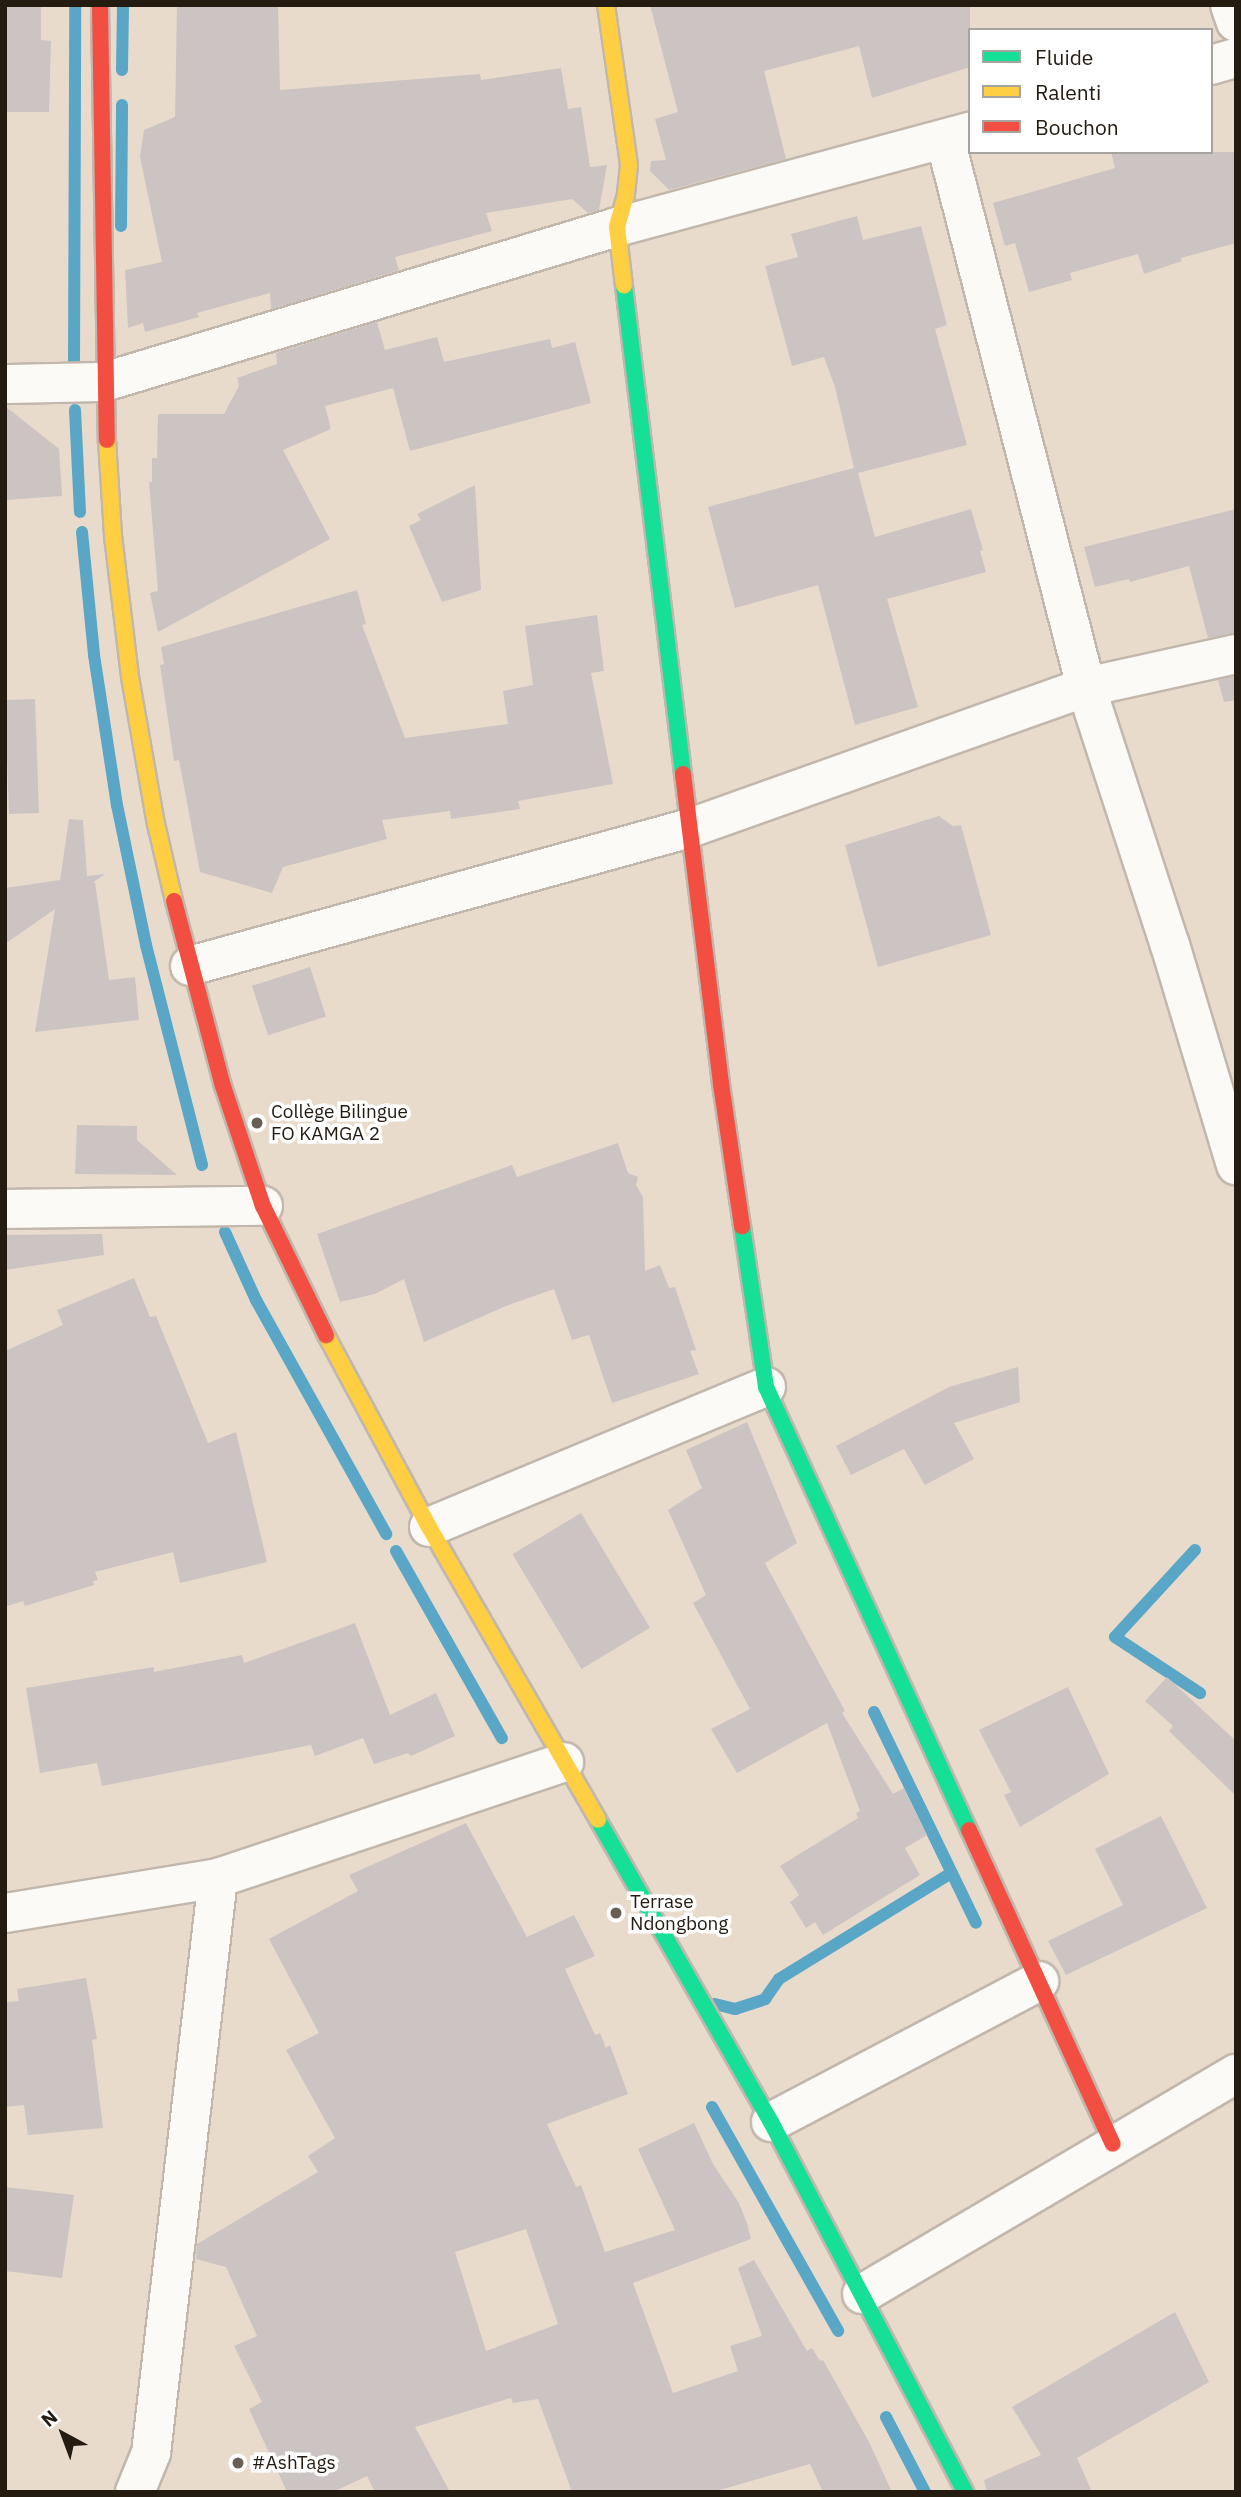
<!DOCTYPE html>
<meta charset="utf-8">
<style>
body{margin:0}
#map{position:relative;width:1241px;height:2497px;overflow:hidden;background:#e9dbcc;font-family:"IBM Plex Sans",sans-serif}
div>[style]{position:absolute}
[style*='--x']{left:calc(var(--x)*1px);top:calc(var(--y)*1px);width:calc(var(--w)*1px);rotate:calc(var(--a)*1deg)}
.stream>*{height:12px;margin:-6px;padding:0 6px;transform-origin:6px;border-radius:6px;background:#59a6c6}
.building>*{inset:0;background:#ccc3c3;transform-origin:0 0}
.roads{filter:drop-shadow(2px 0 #c2b7ac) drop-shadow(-2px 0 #c2b7ac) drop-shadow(0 2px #c2b7ac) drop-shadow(0 -2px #c2b7ac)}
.street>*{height:38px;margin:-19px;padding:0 19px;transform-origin:19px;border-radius:19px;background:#fcfaf7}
.fast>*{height:16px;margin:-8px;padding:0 8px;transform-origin:8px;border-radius:8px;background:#16e098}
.slow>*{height:16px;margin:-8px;padding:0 8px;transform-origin:8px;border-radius:8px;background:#ffcf43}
.jam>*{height:16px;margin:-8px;padding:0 8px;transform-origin:8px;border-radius:8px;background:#f24e42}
.dots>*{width:19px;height:19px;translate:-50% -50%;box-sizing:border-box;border:4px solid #fff;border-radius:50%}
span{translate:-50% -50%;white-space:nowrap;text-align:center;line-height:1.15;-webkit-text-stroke:7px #fff;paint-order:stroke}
.poi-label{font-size:19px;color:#241b11}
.left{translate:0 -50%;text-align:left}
.frame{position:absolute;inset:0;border:7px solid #241b11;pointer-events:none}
.legend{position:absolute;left:968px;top:28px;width:245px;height:126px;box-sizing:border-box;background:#fff;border:2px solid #a7a4a0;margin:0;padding:9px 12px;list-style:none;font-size:21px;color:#241b11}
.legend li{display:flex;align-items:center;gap:14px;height:35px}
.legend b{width:35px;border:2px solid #a7a4a0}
.north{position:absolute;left:28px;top:2399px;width:70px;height:70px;-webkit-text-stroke:5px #fff;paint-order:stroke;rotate:319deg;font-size:19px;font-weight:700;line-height:28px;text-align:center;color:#241b11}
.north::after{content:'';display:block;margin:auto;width:24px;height:32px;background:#241b11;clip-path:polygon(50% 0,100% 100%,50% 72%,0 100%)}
</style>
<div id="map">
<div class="stream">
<div style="--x:122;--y:70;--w:65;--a:-89.1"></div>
<div style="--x:121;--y:226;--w:121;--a:-89.5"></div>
<div style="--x:74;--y:366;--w:361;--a:-89.8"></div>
<div style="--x:75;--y:410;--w:102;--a:87.2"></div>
<div style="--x:82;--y:532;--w:124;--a:84.4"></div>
<div style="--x:94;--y:655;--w:152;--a:81.3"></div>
<div style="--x:117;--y:805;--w:143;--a:78.3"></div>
<div style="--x:146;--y:945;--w:227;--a:75.7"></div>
<div style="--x:225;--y:1232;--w:75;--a:65.5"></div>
<div style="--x:256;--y:1300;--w:268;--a:60.9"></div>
<div style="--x:1195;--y:1550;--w:118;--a:132.6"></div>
<div style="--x:1115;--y:1637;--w:102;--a:33.4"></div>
<div style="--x:396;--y:1551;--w:215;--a:60.5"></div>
<div style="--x:874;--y:1712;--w:234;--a:64.2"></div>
<div style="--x:715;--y:2004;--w:21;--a:14"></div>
<div style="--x:735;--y:2009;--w:32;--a:-18"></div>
<div style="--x:765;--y:1999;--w:24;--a:-55"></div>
<div style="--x:779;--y:1979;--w:202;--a:-31.6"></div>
<div style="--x:712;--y:2107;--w:257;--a:60.6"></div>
<div style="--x:886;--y:2417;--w:85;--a:62.5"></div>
</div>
<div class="building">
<div style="clip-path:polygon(5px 5px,41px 5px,41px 40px,51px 41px,49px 112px,5px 112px)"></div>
<div style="clip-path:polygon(177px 5px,278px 5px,280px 90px,480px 74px,481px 80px,561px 68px,568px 109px,581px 107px,590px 167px,607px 165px,599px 210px,588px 213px,572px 199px,486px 213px,492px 231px,395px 257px,399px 270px,271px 309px,270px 293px,197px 313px,199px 317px,145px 332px,143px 323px,128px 328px,125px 270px,162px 262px,140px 157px,144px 130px,175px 117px)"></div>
<div style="clip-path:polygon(650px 5px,970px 5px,970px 67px,872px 98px,859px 46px,764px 71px,786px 159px,669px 190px,650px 171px,651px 161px,666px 160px,655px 119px,678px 112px)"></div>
<div style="clip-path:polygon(1111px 152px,1236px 152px,1236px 243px,1181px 258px,1182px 261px,1144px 274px,1138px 254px,1070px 273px,1072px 280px,1029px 292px,1015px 243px,1005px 246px,993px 203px,1115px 168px)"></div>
<div style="clip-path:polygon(857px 216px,863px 240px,921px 226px,947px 325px,935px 329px,967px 445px,858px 473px,875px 537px,971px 509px,983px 550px,980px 551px,986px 572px,887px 599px,918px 707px,855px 725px,818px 585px,735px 608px,708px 507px,854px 468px,835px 387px,824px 357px,792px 366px,765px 266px,798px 257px,791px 234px)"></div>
<div style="clip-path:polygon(377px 322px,385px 350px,437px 337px,444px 362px,550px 339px,552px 348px,575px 342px,591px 403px,410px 451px,393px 388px,325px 406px,331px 429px,283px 450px,330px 539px,158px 632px,150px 593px,158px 591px,149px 482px,152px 482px,152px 458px,157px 458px,158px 414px,224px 414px,239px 386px,237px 378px,277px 364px,276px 353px)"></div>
<div style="clip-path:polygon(5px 406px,59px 449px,62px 496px,5px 500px)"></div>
<div style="clip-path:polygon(475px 485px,481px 590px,442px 602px,409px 526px,421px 520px,417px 514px)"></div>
<div style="clip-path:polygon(1236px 509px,1236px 633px,1208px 638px,1189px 566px,1130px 582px,1129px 579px,1095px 587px,1084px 547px)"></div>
<div style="clip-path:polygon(357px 590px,366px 624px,362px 625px,405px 738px,508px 724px,503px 691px,533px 685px,525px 626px,597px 615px,604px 671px,591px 673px,613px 784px,518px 801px,520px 809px,451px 819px,450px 811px,382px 820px,387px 839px,283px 867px,272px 893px,200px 872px,179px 760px,174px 761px,160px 665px,164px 664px,161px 647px)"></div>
<div style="clip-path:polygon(1236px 676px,1236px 700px,1224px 702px,1218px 680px)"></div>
<div style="left:35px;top:699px;width:114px;height:30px;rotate:88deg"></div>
<div style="clip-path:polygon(939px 816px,953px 826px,961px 825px,991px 935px,878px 967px,845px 845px)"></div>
<div style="clip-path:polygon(69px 819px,83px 820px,87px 876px,105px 874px,92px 883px,95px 882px,109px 980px,135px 977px,139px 1020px,35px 1032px,55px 909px,5px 944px,5px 888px,60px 880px)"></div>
<div style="left:310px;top:967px;width:52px;height:61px;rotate:72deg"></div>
<div style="clip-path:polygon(77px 1125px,137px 1126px,137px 1140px,177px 1175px,75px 1174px)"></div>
<div style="clip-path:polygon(618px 1143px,628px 1173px,638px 1177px,636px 1185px,643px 1197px,645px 1271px,660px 1265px,669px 1288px,675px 1287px,696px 1350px,690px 1351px,699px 1374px,612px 1403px,589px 1335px,572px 1340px,554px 1289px,506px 1306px,424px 1342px,404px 1279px,375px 1294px,340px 1302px,317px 1234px,512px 1165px,517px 1177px)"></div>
<div style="clip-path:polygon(102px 1234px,104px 1255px,5px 1270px,5px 1235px)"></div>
<div style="clip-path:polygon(134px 1278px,150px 1317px,156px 1316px,208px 1443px,236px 1432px,267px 1562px,180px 1583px,173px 1552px,95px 1572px,98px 1580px,93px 1581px,94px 1585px,25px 1606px,23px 1601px,5px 1607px,5px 1351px,63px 1325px,57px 1310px)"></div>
<div style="clip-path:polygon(1018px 1367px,1020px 1402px,954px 1423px,974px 1459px,925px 1485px,904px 1449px,851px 1475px,836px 1446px,949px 1387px)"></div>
<div style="clip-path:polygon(747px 1422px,797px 1543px,765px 1563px,845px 1711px,842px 1713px,893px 1794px,904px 1788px,927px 1835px,905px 1848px,920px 1875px,823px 1935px,815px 1922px,806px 1928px,790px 1902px,799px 1895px,780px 1866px,858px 1818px,856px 1813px,860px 1811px,827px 1723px,737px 1773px,711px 1729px,750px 1709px,693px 1603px,706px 1595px,668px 1510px,702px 1488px,686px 1450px)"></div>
<div style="left:581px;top:1513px;width:134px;height:80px;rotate:59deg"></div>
<div style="clip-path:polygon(355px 1623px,390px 1715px,436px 1693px,455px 1736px,411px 1756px,408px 1753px,374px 1764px,363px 1738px,315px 1756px,311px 1745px,102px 1786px,97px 1763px,40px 1773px,26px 1688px,154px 1667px,154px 1672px,242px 1655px,244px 1663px)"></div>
<div style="clip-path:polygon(1167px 1677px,1236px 1741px,1236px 1796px,1169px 1731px,1173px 1726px,1145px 1701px)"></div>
<div style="clip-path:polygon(1068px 1687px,1109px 1774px,1020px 1827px,1004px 1795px,1011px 1792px,979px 1730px)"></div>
<div style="clip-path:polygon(1161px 1816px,1207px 1908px,1066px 1975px,1048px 1941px,1123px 1905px,1095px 1849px)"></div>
<div style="clip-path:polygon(evenodd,466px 1823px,527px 1937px,574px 1915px,595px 1956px,565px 1969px,595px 2035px,600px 2033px,606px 2048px,610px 2045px,628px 2094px,547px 2124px,576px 2187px,581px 2185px,605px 2252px,675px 2230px,638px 2149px,694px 2123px,713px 2164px,739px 2203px,747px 2223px,751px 2239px,633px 2283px,673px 2393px,738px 2371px,730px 2346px,762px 2336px,738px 2268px,754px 2260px,807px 2351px,812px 2348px,820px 2361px,823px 2360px,869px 2442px,892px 2492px,823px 2492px,810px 2464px,713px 2492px,572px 2492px,538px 2399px,513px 2403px,511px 2398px,415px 2427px,450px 2492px,375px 2492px,367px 2476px,333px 2492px,287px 2492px,249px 2409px,262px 2402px,234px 2346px,257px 2336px,226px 2267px,196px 2259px,197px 2244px,318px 2172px,308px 2156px,335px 2138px,286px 2050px,319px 2033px,269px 1939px,358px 1891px,349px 1875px,466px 1823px,526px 2229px,558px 2324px,486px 2351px,455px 2252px,526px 2229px)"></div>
<div style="clip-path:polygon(86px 1978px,97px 2039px,92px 2040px,103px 2128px,28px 2135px,24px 2105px,5px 2107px,5px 2002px,19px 2001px,17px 1989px)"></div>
<div style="clip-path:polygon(5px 2187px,74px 2195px,62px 2278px,5px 2271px)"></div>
<div style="clip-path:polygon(1175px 2312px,1209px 2382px,1077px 2458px,1092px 2492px,987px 2492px,984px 2480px,1041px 2455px,1012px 2407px)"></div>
</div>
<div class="roads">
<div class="street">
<div style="--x:1230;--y:5;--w:18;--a:71"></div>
<div style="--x:1211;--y:65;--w:26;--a:-16"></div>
<div style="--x:945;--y:139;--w:566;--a:75.57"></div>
<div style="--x:1086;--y:687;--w:271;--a:72"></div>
<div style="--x:1170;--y:945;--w:230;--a:73.3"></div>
<div style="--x:5;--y:384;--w:99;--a:-1.2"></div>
<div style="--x:104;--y:382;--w:536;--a:-16.81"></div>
<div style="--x:617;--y:227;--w:366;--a:-15.1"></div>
<div style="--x:190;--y:966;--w:519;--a:-15.43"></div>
<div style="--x:690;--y:828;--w:420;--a:-19.6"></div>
<div style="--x:1086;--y:687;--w:154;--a:-12.4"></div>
<div style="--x:5;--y:1209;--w:258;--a:-0.7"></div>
<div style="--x:429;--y:1527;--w:365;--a:-22.6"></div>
<div style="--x:5;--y:1913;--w:216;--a:-9.3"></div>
<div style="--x:218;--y:1878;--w:365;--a:-18.5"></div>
<div style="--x:771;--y:2122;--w:303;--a:-27.7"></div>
<div style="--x:862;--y:2294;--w:434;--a:-30.5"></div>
<div style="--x:135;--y:2492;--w:42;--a:-67.7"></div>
<div style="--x:151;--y:2453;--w:579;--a:-83.35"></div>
</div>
<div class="fast">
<div style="--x:624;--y:286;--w:492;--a:83.1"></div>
<div style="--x:742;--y:1226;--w:163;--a:81.5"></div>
<div style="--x:766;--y:1387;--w:487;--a:65.4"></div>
<div style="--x:598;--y:1820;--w:348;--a:60.2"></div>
<div style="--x:771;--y:2122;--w:418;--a:62.3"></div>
</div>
<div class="slow">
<div style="--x:606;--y:5;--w:162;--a:81.8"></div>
<div style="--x:629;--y:165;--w:30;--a:96"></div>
<div style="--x:626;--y:195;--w:33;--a:106"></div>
<div style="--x:617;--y:227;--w:59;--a:83.2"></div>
<div style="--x:107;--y:440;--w:96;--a:86.4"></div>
<div style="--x:113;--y:536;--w:142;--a:83.1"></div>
<div style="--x:130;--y:677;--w:149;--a:80"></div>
<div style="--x:156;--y:824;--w:79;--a:76.8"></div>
<div style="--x:326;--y:1335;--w:218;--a:61.8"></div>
<div style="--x:429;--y:1527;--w:338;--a:60"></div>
</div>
<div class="jam">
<div style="--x:100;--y:5;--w:435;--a:89.1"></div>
<div style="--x:683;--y:774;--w:312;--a:83"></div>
<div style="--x:721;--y:1084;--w:144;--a:81.6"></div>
<div style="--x:174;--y:901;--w:191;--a:75.2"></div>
<div style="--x:223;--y:1086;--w:126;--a:71.6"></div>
<div style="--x:263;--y:1206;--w:144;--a:64"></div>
<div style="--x:969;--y:1830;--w:345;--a:65.4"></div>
</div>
</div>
<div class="dots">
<div style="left:257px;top:1123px;background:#695e52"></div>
<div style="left:616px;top:1913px;background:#695e52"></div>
<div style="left:238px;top:2463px;background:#695e52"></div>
</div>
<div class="poi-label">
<span class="left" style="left:271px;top:1123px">Collège Bilingue<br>FO KAMGA 2</span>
<span class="left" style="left:630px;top:1913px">Terrase<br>Ndongbong</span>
<span class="left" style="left:252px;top:2463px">#AshTags</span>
</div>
<div class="frame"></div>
<ul class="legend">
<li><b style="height:9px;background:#16e098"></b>Fluide</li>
<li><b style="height:9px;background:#ffcf43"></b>Ralenti</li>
<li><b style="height:9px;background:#f24e42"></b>Bouchon</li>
</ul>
<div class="north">N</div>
</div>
